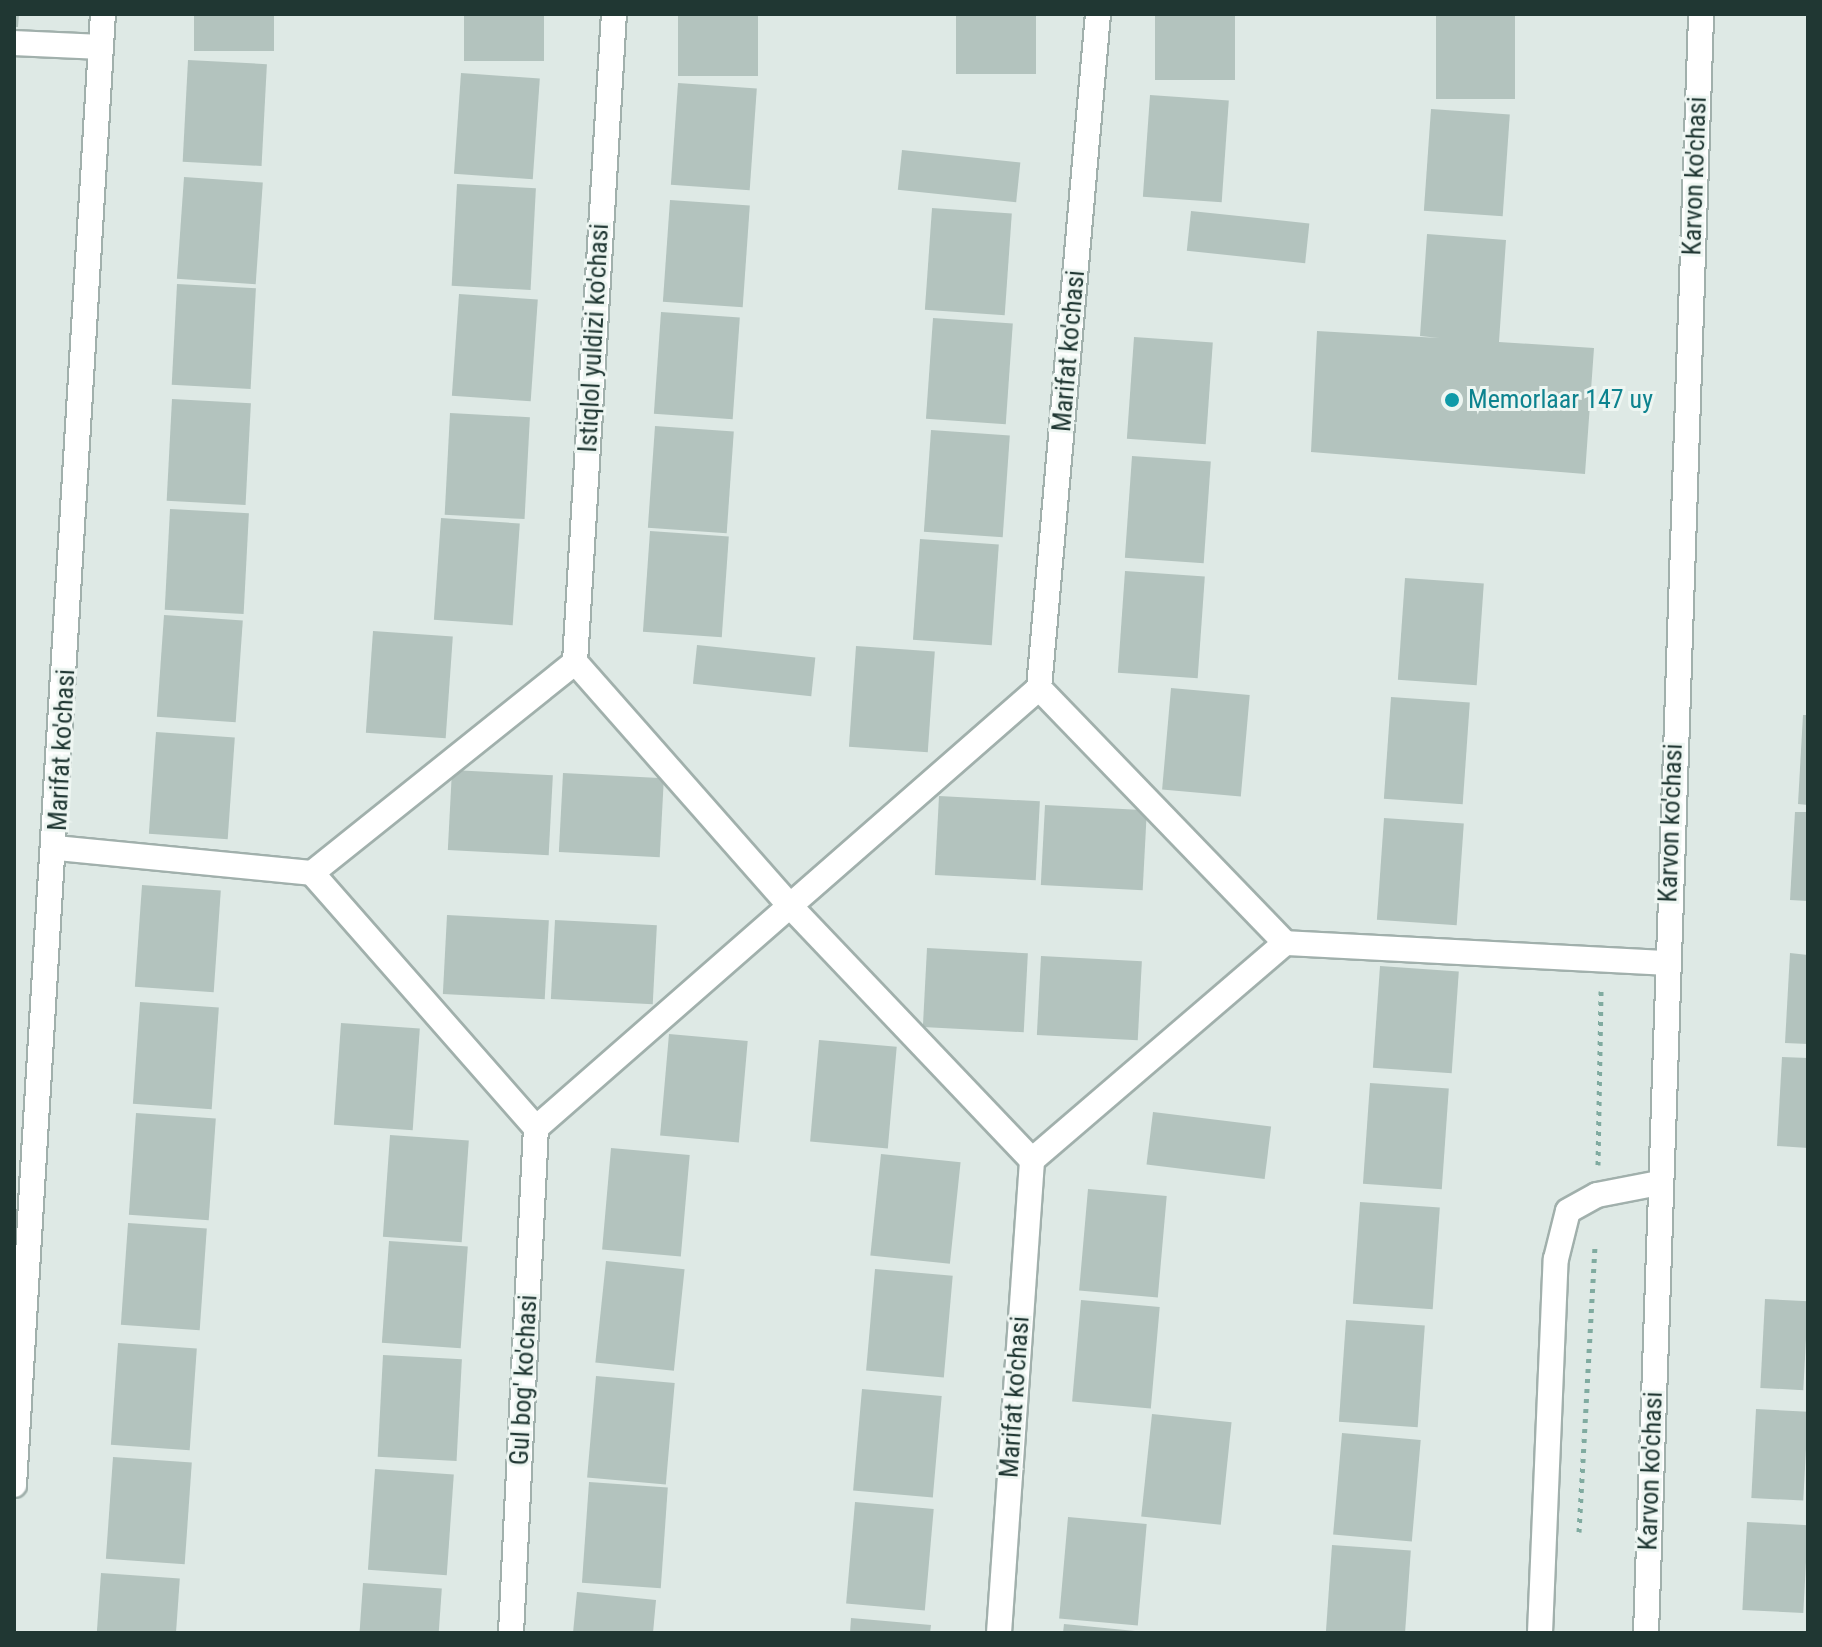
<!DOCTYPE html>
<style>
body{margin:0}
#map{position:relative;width:1822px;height:1647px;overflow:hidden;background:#dee9e5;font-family:"Roboto Condensed",sans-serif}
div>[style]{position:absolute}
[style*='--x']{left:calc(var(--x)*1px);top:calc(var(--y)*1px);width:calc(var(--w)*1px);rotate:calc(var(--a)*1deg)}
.building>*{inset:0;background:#b3c3be;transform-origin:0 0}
.path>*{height:5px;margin-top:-2.5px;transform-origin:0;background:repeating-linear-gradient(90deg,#80aba0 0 4px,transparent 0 10px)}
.roads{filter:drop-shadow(2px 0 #a1b0ac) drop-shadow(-2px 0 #a1b0ac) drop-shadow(0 2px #a1b0ac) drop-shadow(0 -2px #a1b0ac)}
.minor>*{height:24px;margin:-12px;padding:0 12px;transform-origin:12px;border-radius:12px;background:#fff}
.tertiary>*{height:24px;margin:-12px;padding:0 12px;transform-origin:12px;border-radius:12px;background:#fff}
.dots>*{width:22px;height:22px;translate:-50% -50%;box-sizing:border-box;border:4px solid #eef6f2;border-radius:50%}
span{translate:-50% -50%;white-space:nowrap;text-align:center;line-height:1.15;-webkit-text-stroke:6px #eef6f2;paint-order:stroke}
.street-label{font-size:26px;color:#203733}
.culture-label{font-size:26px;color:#0d838f}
.left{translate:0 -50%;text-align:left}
.frame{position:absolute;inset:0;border:16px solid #203733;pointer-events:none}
</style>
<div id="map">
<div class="building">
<div style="clip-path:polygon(14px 14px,19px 14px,18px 27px,14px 27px)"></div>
<div style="left:194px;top:14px;width:80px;height:37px"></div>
<div style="left:464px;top:14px;width:80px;height:47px"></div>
<div style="left:678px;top:14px;width:80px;height:62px"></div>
<div style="left:956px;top:14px;width:80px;height:60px"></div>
<div style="left:1155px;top:14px;width:80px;height:66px"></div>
<div style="left:1436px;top:14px;width:79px;height:85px"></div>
<div style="left:188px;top:60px;width:79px;height:102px;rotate:3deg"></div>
<div style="left:461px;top:73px;width:79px;height:101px;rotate:4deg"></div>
<div style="left:678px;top:83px;width:79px;height:102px;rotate:4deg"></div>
<div style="left:1150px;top:95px;width:79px;height:102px;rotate:4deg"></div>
<div style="left:1431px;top:109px;width:79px;height:102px;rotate:4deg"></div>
<div style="left:902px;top:150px;width:119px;height:40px;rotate:6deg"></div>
<div style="left:184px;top:177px;width:79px;height:102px;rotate:4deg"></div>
<div style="left:457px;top:184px;width:79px;height:102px;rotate:3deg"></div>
<div style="left:670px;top:200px;width:80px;height:102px;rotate:4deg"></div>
<div style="left:932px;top:208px;width:80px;height:102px;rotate:4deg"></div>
<div style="left:1191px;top:211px;width:119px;height:40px;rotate:6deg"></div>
<div style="clip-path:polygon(1427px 234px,1506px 240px,1499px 342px,1594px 348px,1585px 474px,1311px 452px,1317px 331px,1439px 338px,1420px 336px)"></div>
<div style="left:177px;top:284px;width:79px;height:101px;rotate:3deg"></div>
<div style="left:459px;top:294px;width:79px;height:102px;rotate:4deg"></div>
<div style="left:661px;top:312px;width:79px;height:102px;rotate:4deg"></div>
<div style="left:933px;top:318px;width:80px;height:101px;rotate:4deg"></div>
<div style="left:1134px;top:337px;width:79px;height:102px;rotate:4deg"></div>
<div style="left:172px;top:399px;width:79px;height:102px;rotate:3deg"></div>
<div style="left:450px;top:413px;width:80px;height:102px;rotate:3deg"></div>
<div style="left:655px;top:426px;width:79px;height:102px;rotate:4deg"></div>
<div style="left:931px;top:430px;width:79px;height:102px;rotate:4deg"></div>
<div style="left:1132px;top:456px;width:79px;height:102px;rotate:4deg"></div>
<div style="left:170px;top:509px;width:79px;height:101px;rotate:3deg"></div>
<div style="left:441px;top:518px;width:79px;height:102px;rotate:4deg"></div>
<div style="left:650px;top:531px;width:79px;height:101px;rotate:4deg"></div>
<div style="left:920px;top:539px;width:79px;height:101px;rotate:4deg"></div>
<div style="left:1125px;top:571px;width:80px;height:102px;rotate:4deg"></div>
<div style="left:1405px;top:578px;width:79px;height:102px;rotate:4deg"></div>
<div style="left:164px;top:615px;width:79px;height:102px;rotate:4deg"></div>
<div style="left:373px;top:631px;width:80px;height:102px;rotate:4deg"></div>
<div style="left:697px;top:645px;width:119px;height:39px;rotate:6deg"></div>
<div style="left:856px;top:646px;width:79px;height:101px;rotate:4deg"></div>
<div style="left:1171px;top:688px;width:79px;height:102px;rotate:5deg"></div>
<div style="left:1391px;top:697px;width:79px;height:102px;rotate:4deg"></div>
<div style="clip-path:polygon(1803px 715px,1808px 715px,1808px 805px,1798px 804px)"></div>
<div style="left:156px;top:732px;width:79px;height:102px;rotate:4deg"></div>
<div style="left:452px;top:770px;width:101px;height:80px;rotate:3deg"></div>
<div style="left:563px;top:773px;width:101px;height:79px;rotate:3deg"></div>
<div style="left:939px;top:796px;width:101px;height:79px;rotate:3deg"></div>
<div style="left:1045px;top:805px;width:102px;height:80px;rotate:3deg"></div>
<div style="clip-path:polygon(1795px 812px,1808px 812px,1808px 901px,1790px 900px)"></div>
<div style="left:1384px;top:818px;width:80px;height:102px;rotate:4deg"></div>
<div style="left:142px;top:885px;width:79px;height:102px;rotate:4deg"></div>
<div style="left:447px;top:915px;width:102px;height:79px;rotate:3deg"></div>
<div style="left:555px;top:920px;width:102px;height:79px;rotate:3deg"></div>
<div style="left:927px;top:948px;width:101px;height:79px;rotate:3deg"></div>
<div style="clip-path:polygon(1790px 953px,1808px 955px,1808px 1044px,1785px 1043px)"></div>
<div style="left:1041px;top:956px;width:101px;height:79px;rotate:3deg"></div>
<div style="left:1380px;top:966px;width:79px;height:102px;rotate:4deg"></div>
<div style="left:140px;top:1002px;width:79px;height:102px;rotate:4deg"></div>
<div style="left:341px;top:1023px;width:79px;height:102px;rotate:4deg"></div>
<div style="left:669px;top:1034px;width:79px;height:102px;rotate:5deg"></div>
<div style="left:819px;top:1040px;width:78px;height:102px;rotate:5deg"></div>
<div style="clip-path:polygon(1782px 1057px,1808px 1058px,1808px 1148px,1777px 1146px)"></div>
<div style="left:1370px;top:1083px;width:79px;height:101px;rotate:4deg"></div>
<div style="left:1153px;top:1112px;width:119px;height:53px;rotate:7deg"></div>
<div style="left:136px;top:1113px;width:80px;height:102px;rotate:4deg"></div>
<div style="left:390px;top:1135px;width:79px;height:102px;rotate:4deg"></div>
<div style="left:611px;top:1148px;width:79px;height:102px;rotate:5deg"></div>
<div style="left:881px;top:1154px;width:80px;height:102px;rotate:6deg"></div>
<div style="left:1088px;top:1189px;width:79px;height:102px;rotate:5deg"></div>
<div style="left:1360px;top:1202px;width:80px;height:102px;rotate:4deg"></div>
<div style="left:128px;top:1223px;width:79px;height:102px;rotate:4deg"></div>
<div style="left:389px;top:1241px;width:79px;height:102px;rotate:4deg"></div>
<div style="left:606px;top:1261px;width:79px;height:102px;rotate:6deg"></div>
<div style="left:875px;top:1269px;width:78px;height:102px;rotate:5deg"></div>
<div style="left:1765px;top:1299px;width:43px;height:89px;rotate:3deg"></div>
<div style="left:1081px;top:1300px;width:79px;height:102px;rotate:5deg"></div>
<div style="left:1346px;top:1320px;width:79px;height:102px;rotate:4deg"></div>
<div style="left:118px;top:1343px;width:79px;height:102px;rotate:4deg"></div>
<div style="left:383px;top:1355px;width:79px;height:102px;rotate:3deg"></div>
<div style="left:596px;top:1376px;width:79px;height:102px;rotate:5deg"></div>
<div style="left:862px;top:1389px;width:80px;height:102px;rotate:5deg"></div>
<div style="left:1756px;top:1409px;width:52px;height:89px;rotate:3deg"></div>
<div style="left:1152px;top:1414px;width:80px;height:103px;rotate:6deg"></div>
<div style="left:1342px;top:1433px;width:79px;height:102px;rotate:5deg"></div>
<div style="left:113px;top:1457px;width:79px;height:102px;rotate:4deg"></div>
<div style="left:375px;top:1469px;width:79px;height:101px;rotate:4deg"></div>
<div style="left:589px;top:1482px;width:79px;height:101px;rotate:4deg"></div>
<div style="left:855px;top:1502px;width:79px;height:102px;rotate:5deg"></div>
<div style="left:1068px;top:1517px;width:79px;height:102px;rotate:5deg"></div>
<div style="left:1747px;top:1522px;width:61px;height:88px;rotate:3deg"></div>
<div style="left:1332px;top:1545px;width:79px;height:88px;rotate:4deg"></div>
<div style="left:101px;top:1573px;width:79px;height:60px;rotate:4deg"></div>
<div style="left:363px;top:1583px;width:79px;height:50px;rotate:4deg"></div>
<div style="clip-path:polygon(577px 1592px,656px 1600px,653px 1633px,573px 1633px)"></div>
<div style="clip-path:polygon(851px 1618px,931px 1625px,930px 1633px,850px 1633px)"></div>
<div style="clip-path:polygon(1064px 1624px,1135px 1631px,1135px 1633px,1063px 1633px)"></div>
</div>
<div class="path">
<div style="--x:1598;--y:1165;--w:174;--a:-89"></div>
<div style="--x:1579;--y:1532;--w:289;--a:-86.8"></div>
</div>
<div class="roads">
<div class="minor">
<div style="--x:14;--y:43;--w:87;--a:2.6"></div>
<div style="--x:575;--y:662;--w:325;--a:48.6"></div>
<div style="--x:790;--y:906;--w:351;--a:46.4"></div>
<div style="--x:575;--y:662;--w:649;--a:-86.56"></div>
<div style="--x:1039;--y:688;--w:354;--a:46"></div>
<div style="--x:1285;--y:943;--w:382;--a:3"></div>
<div style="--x:1039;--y:688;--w:677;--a:-85"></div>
<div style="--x:57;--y:848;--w:256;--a:5.6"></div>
<div style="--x:312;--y:873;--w:339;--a:48.7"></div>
<div style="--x:312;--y:873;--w:337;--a:-38.7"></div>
<div style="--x:536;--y:1128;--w:668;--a:-41.18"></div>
<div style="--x:1032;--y:1160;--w:333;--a:-40.6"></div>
<div style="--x:14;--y:1485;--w:1474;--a:-86.54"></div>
<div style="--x:511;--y:1633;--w:506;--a:-87.17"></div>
<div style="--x:999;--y:1633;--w:474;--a:-86"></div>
<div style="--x:1540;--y:1633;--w:374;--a:-87.6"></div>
<div style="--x:1556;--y:1259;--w:49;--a:-76"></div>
<div style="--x:1568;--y:1211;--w:33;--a:-29"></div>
<div style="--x:1597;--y:1195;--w:63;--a:-11"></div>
</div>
<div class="tertiary">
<div style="--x:1646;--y:1633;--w:1620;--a:-88.05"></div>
</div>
</div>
<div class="dots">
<div style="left:1452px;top:400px;background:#0f9aa8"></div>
</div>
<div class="street-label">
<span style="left:1695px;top:176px;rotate:-88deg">Karvon ko'chasi</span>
<span style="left:594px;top:338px;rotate:-87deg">Istiqlol yuldizi ko'chasi</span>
<span style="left:1069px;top:351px;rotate:-85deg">Marifat ko'chasi</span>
<span style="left:62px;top:750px;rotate:-87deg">Marifat ko'chasi</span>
<span style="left:1671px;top:823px;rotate:-88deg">Karvon ko'chasi</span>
<span style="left:524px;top:1380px;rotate:-87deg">Gul bog' ko'chasi</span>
<span style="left:1015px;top:1397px;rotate:-86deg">Marifat ko'chasi</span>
<span style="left:1651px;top:1471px;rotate:-88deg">Karvon ko'chasi</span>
</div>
<div class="culture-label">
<span class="left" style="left:1468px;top:400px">Memorlaar 147 uy</span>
</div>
<div class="frame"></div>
</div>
